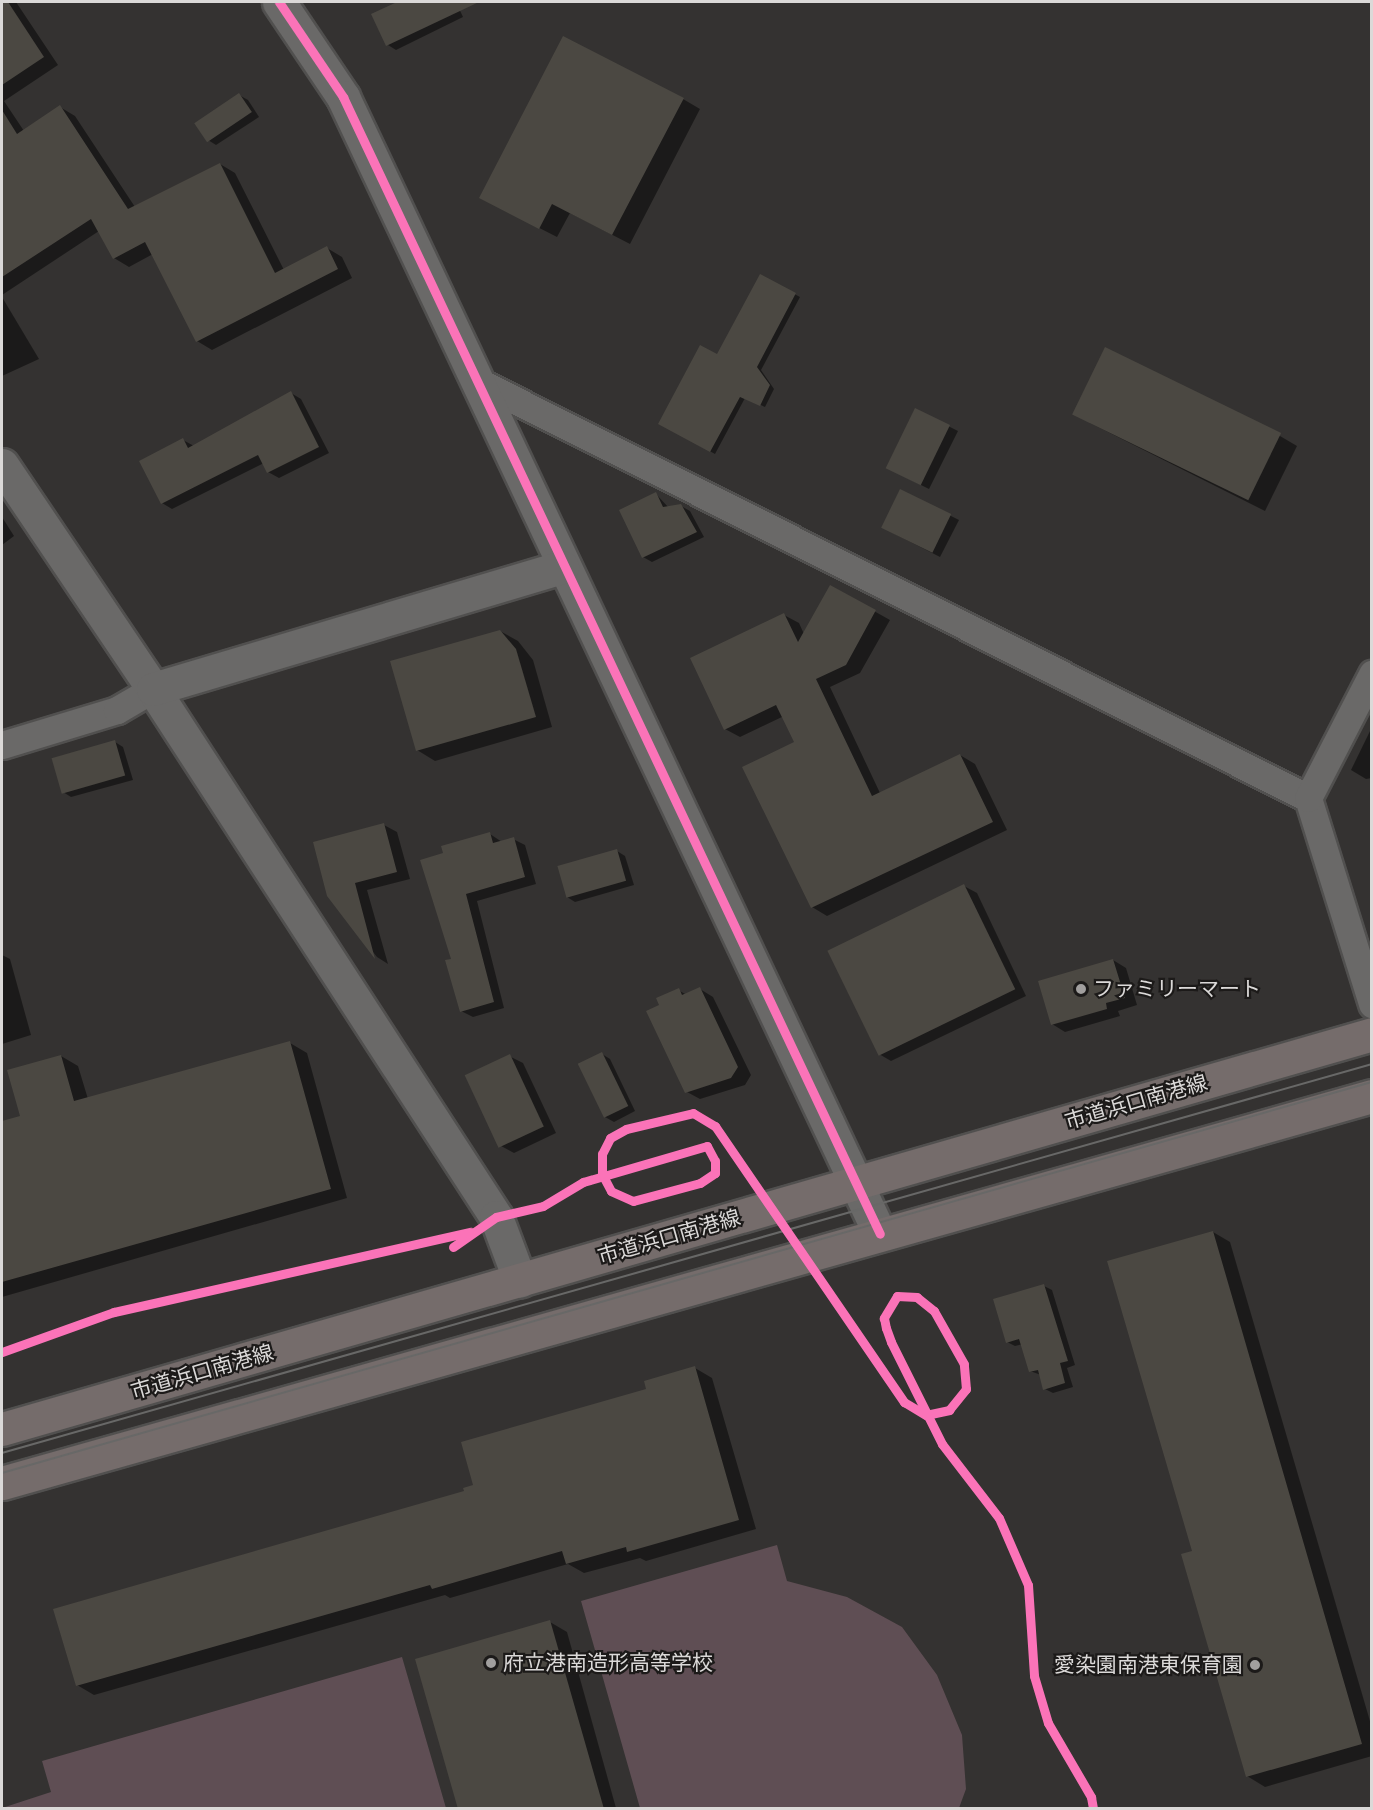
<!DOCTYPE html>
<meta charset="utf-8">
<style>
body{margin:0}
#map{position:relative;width:1373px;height:1810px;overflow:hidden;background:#343231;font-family:Jost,"Noto Sans JP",sans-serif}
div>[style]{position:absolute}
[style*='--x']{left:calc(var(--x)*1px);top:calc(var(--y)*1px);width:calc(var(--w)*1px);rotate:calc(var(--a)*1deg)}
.green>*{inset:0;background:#5f4e54}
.shadow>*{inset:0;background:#0007}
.building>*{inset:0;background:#4b4842;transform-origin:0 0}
.roads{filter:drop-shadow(2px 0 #51504f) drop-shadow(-2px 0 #51504f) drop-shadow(0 2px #51504f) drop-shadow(0 -2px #51504f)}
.street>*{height:27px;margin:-13.5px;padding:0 13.5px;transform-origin:13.5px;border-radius:13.5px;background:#6a6968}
.secondary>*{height:33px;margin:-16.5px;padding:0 16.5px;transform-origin:16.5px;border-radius:16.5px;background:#6a6968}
.primary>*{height:33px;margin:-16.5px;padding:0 16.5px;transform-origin:16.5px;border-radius:16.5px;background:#756c6b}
.tram>*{height:1.5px;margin:-0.75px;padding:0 0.75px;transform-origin:0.75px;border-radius:0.75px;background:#686867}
.cycleway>*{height:9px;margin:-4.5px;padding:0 4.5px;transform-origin:4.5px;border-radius:4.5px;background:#fb73b8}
.dots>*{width:16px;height:16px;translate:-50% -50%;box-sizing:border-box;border:3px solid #1c1a19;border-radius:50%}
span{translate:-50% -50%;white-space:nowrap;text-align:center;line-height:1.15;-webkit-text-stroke:4.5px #1c1a19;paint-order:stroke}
.poi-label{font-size:21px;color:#dbd9d8}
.left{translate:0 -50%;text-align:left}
.right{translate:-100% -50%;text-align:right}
.street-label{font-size:21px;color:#dbd9d8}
.frame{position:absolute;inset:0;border:3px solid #dbd9d8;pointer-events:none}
</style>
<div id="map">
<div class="green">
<div style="clip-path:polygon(777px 1545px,787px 1581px,847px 1597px,902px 1627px,937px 1675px,962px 1735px,966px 1789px,959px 1808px,640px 1808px,581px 1601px)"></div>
<div style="clip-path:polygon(402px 1657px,446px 1808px,2px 1808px,51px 1792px,42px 1761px)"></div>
</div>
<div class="shadow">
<div style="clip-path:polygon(2px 2px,16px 2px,58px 65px,4px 101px,24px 131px,60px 107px,75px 116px,135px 207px,220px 164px,235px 173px,284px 270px,327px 248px,342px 257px,352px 278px,212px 350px,197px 341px,153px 254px,129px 267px,114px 258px,99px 231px,2px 295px)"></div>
<div style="clip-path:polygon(401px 2px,456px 2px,463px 17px,396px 50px,388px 45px,373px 15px)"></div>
<div style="clip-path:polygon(239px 95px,248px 100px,259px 117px,216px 145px,208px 140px)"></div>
<div style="clip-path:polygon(683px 99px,700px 109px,630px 244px,570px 213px,557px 237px,498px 207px)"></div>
<div style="clip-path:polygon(760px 276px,800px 297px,761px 370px,774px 389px,765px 407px,745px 398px,715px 454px,660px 424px,717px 356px)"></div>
<div style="clip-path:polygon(2px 297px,39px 359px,2px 376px)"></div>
<div style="clip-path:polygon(291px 393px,301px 399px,329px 453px,279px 478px,268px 472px,264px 463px,172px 509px,162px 503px,183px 440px,194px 446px)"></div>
<div style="clip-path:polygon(916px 410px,958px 431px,929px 489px,895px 472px)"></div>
<div style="clip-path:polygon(1090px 423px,1280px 436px,1297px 446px,1265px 511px)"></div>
<div style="clip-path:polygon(901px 491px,959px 520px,940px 557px,891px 532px)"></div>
<div style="clip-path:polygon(656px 494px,669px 508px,681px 506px,690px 511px,704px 537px,652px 562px,643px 557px,621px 510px)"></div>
<div style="clip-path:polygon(2px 517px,14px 536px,2px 545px)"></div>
<div style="clip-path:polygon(831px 587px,890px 620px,860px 673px,830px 687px,880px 793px,960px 755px,975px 764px,1007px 830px,827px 916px,812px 907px,796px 743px,784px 716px,740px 737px,725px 729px,784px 615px,799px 623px,804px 634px)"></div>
<div style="clip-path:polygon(500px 631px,518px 641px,533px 660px,552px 727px,435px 761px,417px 750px)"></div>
<div style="clip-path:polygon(1372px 727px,1372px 778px,1366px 779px,1351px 770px)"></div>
<div style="clip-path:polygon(115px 742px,123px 747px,133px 780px,71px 797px,63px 792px)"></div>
<div style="clip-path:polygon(384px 825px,397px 832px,410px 879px,367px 890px,388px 964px,377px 957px,328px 896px)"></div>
<div style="clip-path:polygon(490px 834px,502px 842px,513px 839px,525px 845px,536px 884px,477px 901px,504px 1008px,473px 1017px,461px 1011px,453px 960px,445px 854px)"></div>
<div style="clip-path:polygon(617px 851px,625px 856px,634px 885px,575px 902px,567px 897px)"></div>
<div style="clip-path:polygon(964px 886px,977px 893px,1026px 996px,891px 1061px,879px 1054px)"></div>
<div style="clip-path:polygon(2px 955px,10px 959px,31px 1035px,2px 1044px)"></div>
<div style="clip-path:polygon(1113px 960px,1126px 968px,1137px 1005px,1118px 1011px,1120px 1016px,1065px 1032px,1052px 1024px)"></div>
<div style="clip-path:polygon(700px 989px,713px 997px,751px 1075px,745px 1085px,700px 1099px,687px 1092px,678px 990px,687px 995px)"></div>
<div style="clip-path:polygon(290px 1043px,307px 1053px,347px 1198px,2px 1297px,2px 1123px,22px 1117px,61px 1056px,78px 1066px,88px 1099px)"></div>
<div style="clip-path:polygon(602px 1054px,610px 1059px,635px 1111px,614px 1122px,605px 1117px)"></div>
<div style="clip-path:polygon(509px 1056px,523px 1063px,556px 1133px,514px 1153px,501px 1146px)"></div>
<div style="clip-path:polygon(1213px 1232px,1230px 1242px,1372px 1728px,1372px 1756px,1265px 1787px,1247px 1776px,1194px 1552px)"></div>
<div style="clip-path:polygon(1044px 1286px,1052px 1290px,1075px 1365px,1067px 1368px,1073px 1387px,1053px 1393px,1045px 1389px,1041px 1375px,1030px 1371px,1023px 1344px,1015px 1346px,1007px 1342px)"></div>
<div style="clip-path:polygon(695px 1368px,712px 1378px,756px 1529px,646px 1561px,640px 1558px,584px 1573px,568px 1564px,450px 1598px,445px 1595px,94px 1695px,77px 1685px,466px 1492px,648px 1390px)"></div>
<div style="clip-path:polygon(550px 1622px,567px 1632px,616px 1808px,461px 1808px)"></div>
</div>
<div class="building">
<div style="clip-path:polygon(2px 2px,8px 2px,44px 57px,2px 85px)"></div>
<div style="clip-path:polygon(397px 2px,479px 2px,386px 46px,371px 14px)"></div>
<div style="clip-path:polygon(563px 36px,684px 98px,612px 235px,552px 204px,539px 229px,479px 198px)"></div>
<div style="left:239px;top:93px;width:23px;height:54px;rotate:56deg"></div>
<div style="clip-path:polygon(60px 105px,128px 209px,220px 163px,275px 273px,327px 246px,338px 269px,196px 342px,145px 242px,113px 259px,91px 219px,2px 277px,2px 110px,17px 134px)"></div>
<div style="clip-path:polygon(760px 274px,796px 293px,757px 367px,770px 385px,760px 406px,740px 397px,710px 452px,658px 424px,700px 345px,717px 354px)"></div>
<div style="left:1105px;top:347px;width:196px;height:75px;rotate:26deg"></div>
<div style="clip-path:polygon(291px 391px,319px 447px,267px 473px,258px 455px,161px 504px,139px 461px,183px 438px,188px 448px)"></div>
<div style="left:915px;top:408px;width:39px;height:67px;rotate:26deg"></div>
<div style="left:900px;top:489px;width:57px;height:43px;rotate:26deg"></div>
<div style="clip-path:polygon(656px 492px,663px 507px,681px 504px,697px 532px,642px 558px,619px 510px)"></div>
<div style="clip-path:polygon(830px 585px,876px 610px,846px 665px,816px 679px,872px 796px,960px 754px,993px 822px,811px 908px,742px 767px,794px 742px,776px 705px,724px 730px,690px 658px,784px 613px,798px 642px)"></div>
<div style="clip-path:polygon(500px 630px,516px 649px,536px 717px,416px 751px,390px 661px)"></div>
<div style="left:115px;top:740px;width:37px;height:66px;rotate:74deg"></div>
<div style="clip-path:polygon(384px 823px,397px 872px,355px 883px,375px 959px,327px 896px,313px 842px)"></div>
<div style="clip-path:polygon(490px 832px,493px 843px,514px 837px,525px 877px,466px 894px,494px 1002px,460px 1012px,445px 960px,451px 959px,420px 860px,443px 853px,441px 846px)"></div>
<div style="left:617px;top:849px;width:33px;height:62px;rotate:74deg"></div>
<div style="left:964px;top:884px;width:117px;height:152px;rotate:64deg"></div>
<div style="clip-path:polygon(1113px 959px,1125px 998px,1106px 1003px,1107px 1009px,1051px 1025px,1038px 981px)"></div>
<div style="clip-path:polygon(700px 987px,738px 1067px,731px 1078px,685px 1093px,646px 1011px,659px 1005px,656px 998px,679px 988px,682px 995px)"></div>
<div style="clip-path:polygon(290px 1041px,331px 1189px,2px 1282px,2px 1121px,20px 1116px,7px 1070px,61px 1055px,74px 1101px)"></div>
<div style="left:602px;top:1052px;width:60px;height:27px;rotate:64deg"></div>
<div style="left:510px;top:1054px;width:80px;height:50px;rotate:65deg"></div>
<div style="clip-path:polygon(1213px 1231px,1362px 1744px,1246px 1777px,1181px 1554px,1192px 1551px,1107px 1261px)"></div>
<div style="clip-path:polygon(1044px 1284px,1068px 1361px,1060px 1363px,1065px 1383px,1043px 1390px,1038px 1370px,1029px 1372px,1019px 1339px,1006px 1343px,993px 1299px)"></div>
<div style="clip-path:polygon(695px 1366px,739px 1520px,627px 1552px,626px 1547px,566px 1564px,562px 1551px,432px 1589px,430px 1585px,76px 1686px,53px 1609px,464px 1491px,463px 1488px,473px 1485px,461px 1442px,646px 1389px,644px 1381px)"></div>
<div style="clip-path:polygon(550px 1620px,604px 1809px,458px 1809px,415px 1659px)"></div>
</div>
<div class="roads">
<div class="street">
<div style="--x:477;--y:381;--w:930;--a:26.65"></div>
<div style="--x:1308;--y:798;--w:216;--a:72.7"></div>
<div style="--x:2;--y:745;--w:120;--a:-16.9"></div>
<div style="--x:117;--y:710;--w:42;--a:-30.3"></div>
<div style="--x:1308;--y:798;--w:140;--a:-62.7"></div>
</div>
<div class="secondary">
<div style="--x:279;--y:2;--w:115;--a:56"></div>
<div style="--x:343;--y:97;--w:1257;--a:64.72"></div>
<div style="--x:2;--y:465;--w:270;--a:56"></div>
<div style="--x:153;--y:689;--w:630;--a:56.99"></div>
<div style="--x:496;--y:1217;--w:68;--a:69.4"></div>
<div style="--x:153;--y:689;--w:427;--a:-16.6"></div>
</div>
<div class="primary">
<div style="--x:2;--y:1429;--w:1426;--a:-16.08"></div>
<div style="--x:2;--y:1483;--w:1424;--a:-15.77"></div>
</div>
</div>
<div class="tram">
<div style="--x:2;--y:1453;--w:1424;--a:-15.85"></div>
<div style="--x:2;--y:1473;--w:1425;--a:-15.93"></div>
</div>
<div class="cycleway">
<div style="--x:279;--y:2;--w:115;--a:56"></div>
<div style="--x:343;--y:97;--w:1257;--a:64.72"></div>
<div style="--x:453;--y:1247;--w:52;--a:-34.9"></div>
<div style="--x:496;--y:1217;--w:48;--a:-13.2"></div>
<div style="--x:543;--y:1206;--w:47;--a:-31"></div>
<div style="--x:583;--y:1182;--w:129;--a:-16.2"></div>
<div style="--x:707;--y:1146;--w:17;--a:62"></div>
<div style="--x:715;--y:1161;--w:12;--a:90"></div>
<div style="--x:715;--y:1173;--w:18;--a:146"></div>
<div style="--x:700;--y:1183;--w:69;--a:165"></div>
<div style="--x:633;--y:1201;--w:24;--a:-156"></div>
<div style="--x:611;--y:1191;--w:19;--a:-118"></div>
<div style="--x:602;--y:1174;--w:20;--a:-90"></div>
<div style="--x:602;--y:1154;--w:18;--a:-63"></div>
<div style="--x:610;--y:1138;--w:18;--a:-29"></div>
<div style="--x:626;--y:1129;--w:69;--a:-13.4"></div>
<div style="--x:693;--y:1113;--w:26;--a:31"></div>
<div style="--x:715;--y:1126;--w:335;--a:55.6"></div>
<div style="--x:904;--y:1402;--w:26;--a:31"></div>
<div style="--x:926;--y:1415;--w:24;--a:-12"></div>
<div style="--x:949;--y:1410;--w:27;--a:-51"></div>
<div style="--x:966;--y:1389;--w:25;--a:-95"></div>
<div style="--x:964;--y:1364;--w:61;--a:-119.5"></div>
<div style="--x:934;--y:1311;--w:22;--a:-141"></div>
<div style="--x:917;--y:1297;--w:20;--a:-177"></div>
<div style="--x:897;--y:1296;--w:26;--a:121"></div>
<div style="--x:884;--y:1318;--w:10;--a:79"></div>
<div style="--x:886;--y:1328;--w:15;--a:70"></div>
<div style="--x:891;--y:1342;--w:114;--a:63.4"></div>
<div style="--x:942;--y:1444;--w:93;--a:52.4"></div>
<div style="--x:999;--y:1518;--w:73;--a:66.6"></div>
<div style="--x:1028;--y:1585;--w:91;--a:86.2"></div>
<div style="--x:1034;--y:1676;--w:49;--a:73.4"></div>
<div style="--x:1048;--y:1723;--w:86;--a:59.8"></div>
<div style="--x:1091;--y:1797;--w:11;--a:80"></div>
<div style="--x:2;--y:1352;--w:119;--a:-19.7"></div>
<div style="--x:114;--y:1312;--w:365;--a:-12.7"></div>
</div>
<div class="dots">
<div style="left:1081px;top:989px;background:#a19f9e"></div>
<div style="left:491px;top:1663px;background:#a19f9e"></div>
<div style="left:1255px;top:1665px;background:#a19f9e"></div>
</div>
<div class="poi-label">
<span class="left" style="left:1093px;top:989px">ファミリーマート</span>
<span class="left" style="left:503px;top:1663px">府立港南造形高等学校</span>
<span class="right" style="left:1243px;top:1665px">愛染園南港東保育園</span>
</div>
<div class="street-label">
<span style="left:1136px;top:1102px;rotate:-16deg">市道浜口南港線</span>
<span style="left:669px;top:1237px;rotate:-16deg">市道浜口南港線</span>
<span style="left:202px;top:1372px;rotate:-16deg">市道浜口南港線</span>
</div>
<div class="frame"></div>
</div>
